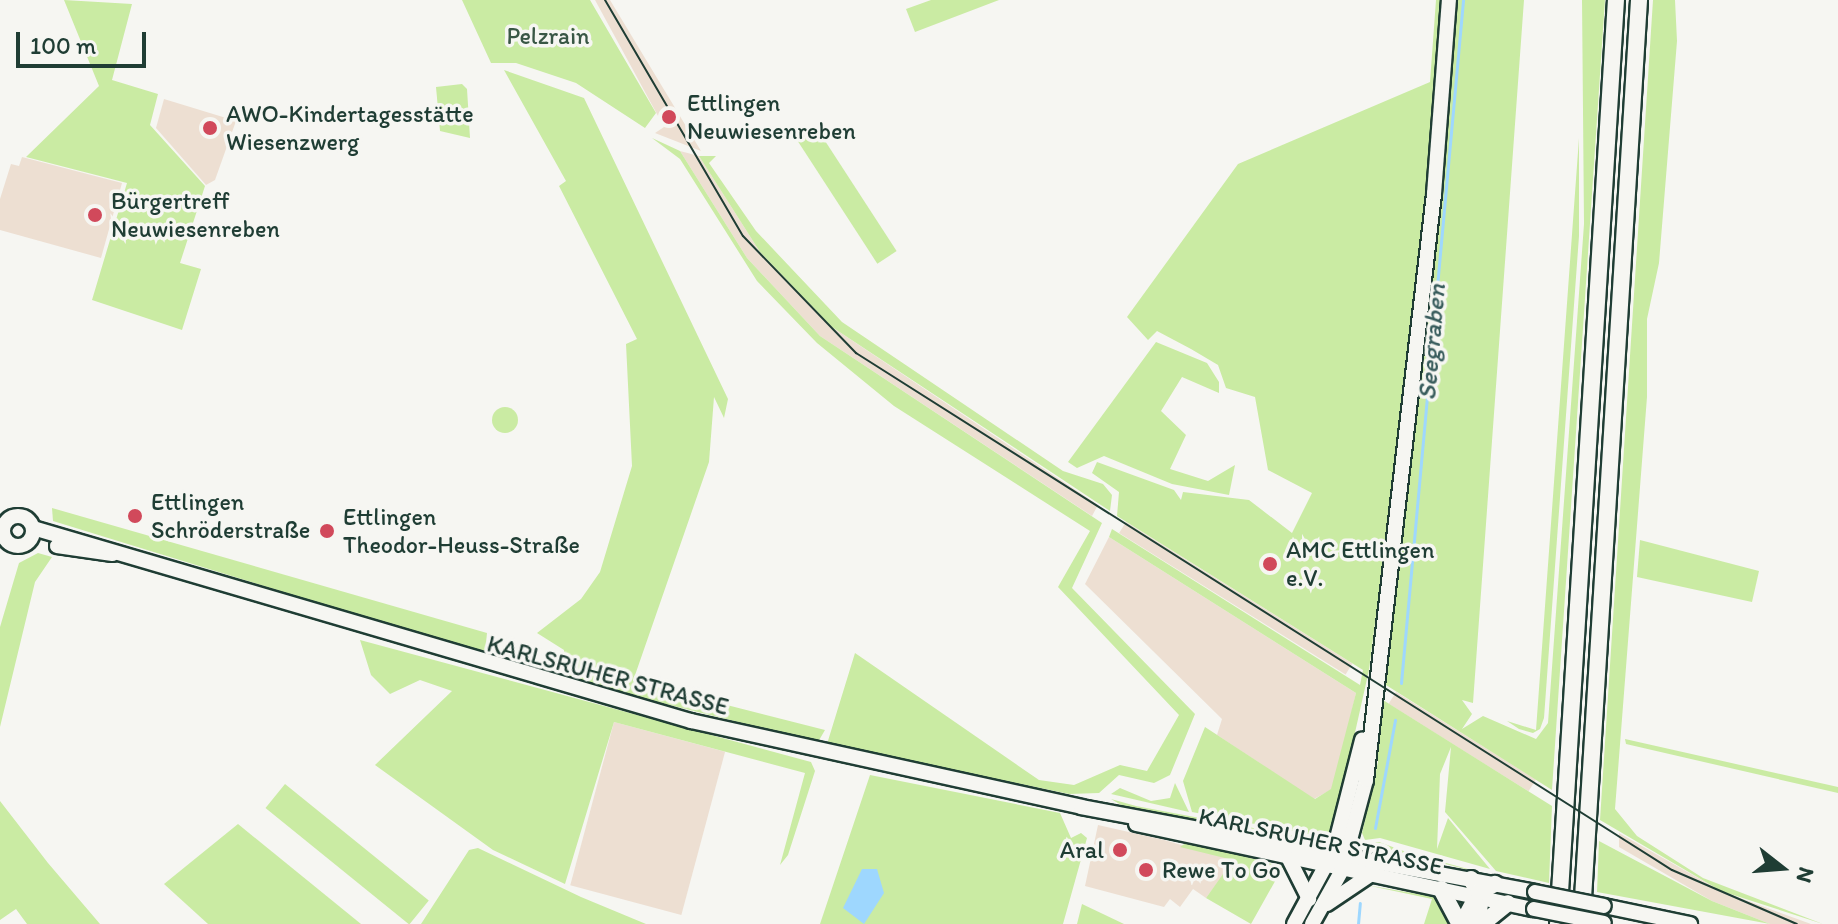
<!DOCTYPE html>
<meta charset="utf-8">
<style>
body{margin:0}
#map{position:relative;width:1838px;height:924px;overflow:hidden;background:#f6f6f2;font-family:Itim,sans-serif}
div>[style]{position:absolute}
[style*='--x']{left:calc(var(--x)*1px);top:calc(var(--y)*1px);width:calc(var(--w)*1px);rotate:calc(var(--a)*1deg)}
.built>*{inset:0;background:#eddfd2;transform-origin:0 0}
.green>*{inset:0;background:#caeba3;transform-origin:0 0}
.round{border-radius:50%}
.water>*{inset:0;background:#9ed7fe}
.stream>*{height:3px;margin:-1.5px;padding:0 1.5px;transform-origin:1.5px;border-radius:1.5px;background:#9ed7fe}
.roads{filter:drop-shadow(2px 0 #1f3d34) drop-shadow(-2px 0 #1f3d34) drop-shadow(0 2px #1f3d34) drop-shadow(0 -2px #1f3d34)}
.major>*{height:14px;margin:-7px;padding:0 7px;transform-origin:7px;border-radius:7px;background:#f6f6f2}
.major>.ring{margin:-7px;padding:0;box-sizing:content-box;background:none;border:14px solid #f6f6f2;border-radius:50%}
.highway>*{height:16px;margin:-8px;padding:0 8px;transform-origin:8px;border-radius:8px;background:#f6f6f2}
.tram>*{height:2px;margin:-1px;padding:0 1px;transform-origin:1px;border-radius:1px;background:#1f3d34}
.bridges{filter:drop-shadow(2px 0 #1f3d34) drop-shadow(-2px 0 #1f3d34) drop-shadow(0 2px #1f3d34) drop-shadow(0 -2px #1f3d34)}
.major-bridge>*{height:14px;margin:-7px;padding:0 7px;transform-origin:7px;border-radius:7px;background:#f6f6f2}
.dots>*{width:22px;height:22px;translate:-50% -50%;box-sizing:border-box;border:4px solid #f6f6f2;border-radius:50%}
span{translate:-50% -50%;white-space:nowrap;text-align:center;line-height:1.15;-webkit-text-stroke:7px #f6f6f2;paint-order:stroke}
.park-label{font-size:24px;color:#395745}
.poi-label{font-size:24px;color:#1f3d34}
.left{translate:0 -50%;text-align:left}
.right{translate:-100% -50%;text-align:right}
.street-label{font-size:24px;color:#1f3d34}
.water-label{font-size:26px;color:#385c5c;font-style:italic}
.north{position:absolute;left:1742px;top:828px;width:80px;height:80px;-webkit-text-stroke:6px #f6f6f2;paint-order:stroke;rotate:107deg;font-size:22px;font-weight:700;line-height:32px;text-align:center;color:#1f3d34}
.north::after{content:'';display:block;margin:auto;width:28px;height:36px;background:#1f3d34;clip-path:polygon(50% 0,100% 100%,50% 72%,0 100%)}
.scale{position:absolute;left:16px;top:32px;width:130px;height:36px;box-sizing:border-box;border:4px solid #1f3d34;border-top:0;padding-left:10px;font-size:24px;line-height:28px;white-space:nowrap;color:#1f3d34;-webkit-text-stroke:6px #f6f6f2;paint-order:stroke}
</style>
<div id="map">
<div class="built">
<div style="clip-path:polygon(595px 0,610px 0,701px 151px,655px 133px,664px 127px)"></div>
<div style="clip-path:polygon(164px 99px,236px 121px,215px 180px,206px 185px,156px 128px)"></div>
<div style="clip-path:polygon(680px 151px,699px 156px,760px 252px,832px 327px,1098px 505px,1092px 516px,820px 336px,747px 258px)"></div>
<div style="clip-path:polygon(22px 157px,122px 183px,101px 258px,0 230px,0 199px,11px 164px,19px 166px)"></div>
<div style="left:1126px;top:522px;width:267px;height:13px;rotate:32deg"></div>
<div style="clip-path:polygon(1109px 537px,1356px 693px,1334px 788px,1314px 799px,1217px 735px,1222px 719px,1085px 584px)"></div>
<div style="left:1396px;top:692px;width:165px;height:14px;rotate:32deg"></div>
<div style="left:614px;top:722px;width:115px;height:169px;rotate:15deg"></div>
<div style="clip-path:polygon(1098px 825px,1164px 840px,1234px 860px,1206px 898px,1193px 889px,1180px 907px,1170px 899px,1164px 907px,1085px 886px)"></div>
<div style="clip-path:polygon(1619px 833px,1721px 891px,1811px 924px,1770px 924px,1712px 901px,1619px 847px)"></div>
</div>
<div class="green">
<div style="clip-path:polygon(64px 0,132px 4px,112px 80px,158px 94px,150px 125px,205px 186px,180px 263px,201px 269px,182px 330px,92px 300px,127px 183px,26px 157px,99px 86px)"></div>
<div style="clip-path:polygon(462px 0,590px 0,656px 113px,645px 128px,576px 83px,516px 63px,491px 63px)"></div>
<div style="clip-path:polygon(931px 0,999px 0,915px 32px,906px 9px)"></div>
<div style="clip-path:polygon(1436px 0,1444px 0,1423px 247px,1369px 670px,1333px 831px,1329px 838px,1192px 812px,1183px 781px,1205px 727px,1315px 799px,1331px 789px,1356px 693px,1109px 537px,1112px 529px,1360px 685px,1363px 670px,1117px 516px,1119px 492px,1092px 473px,1097px 462px,1174px 490px,1181px 500px,1183px 492px,1249px 500px,1292px 533px,1312px 493px,1268px 470px,1255px 397px,1226px 388px,1218px 365px,1191px 349px,1157px 331px,1148px 340px,1127px 317px,1238px 164px,1430px 82px)"></div>
<div style="clip-path:polygon(1456px 0,1524px 0,1473px 703px,1462px 700px,1472px 714px,1462px 729px,1483px 716px,1536px 739px,1548px 723px,1584px 224px,1582px 0,1605px 0,1552px 790px,1386px 685px,1383px 700px,1552px 806px,1549px 883px,1496px 871px,1445px 812px,1451px 747px,1440px 774px,1437px 849px,1448px 818px,1490px 869px,1380px 838px,1365px 840px,1362px 833px,1378px 762px,1376px 752px,1395px 576px,1445px 156px)"></div>
<div style="clip-path:polygon(1653px 0,1675px 0,1677px 41px,1659px 263px,1647px 319px,1647px 397px,1615px 809px,1637px 836px,1703px 878px,1823px 924px,1721px 891px,1600px 820px)"></div>
<div style="clip-path:polygon(504px 70px,584px 98px,728px 399px,724px 418px,714px 397px,709px 462px,633px 681px,825px 730px,818px 742px,565px 679px,564px 650px,537px 633px,581px 599px,600px 572px,632px 466px,626px 344px,637px 339px,559px 186px,566px 181px)"></div>
<div style="clip-path:polygon(462px 84px,467px 89px,470px 138px,440px 131px,436px 87px)"></div>
<div style="left:816px;top:127px;width:148px;height:23px;rotate:57deg"></div>
<div style="clip-path:polygon(652px 138px,680px 151px,747px 258px,820px 336px,1102px 523px,1072px 588px,1195px 714px,1170px 775px,1154px 783px,1119px 775px,1099px 793px,1069px 794px,827px 744px,855px 653px,1039px 780px,1074px 785px,1120px 765px,1147px 771px,1179px 715px,1058px 587px,1090px 531px,894px 406px,817px 343px,757px 281px,680px 159px)"></div>
<div style="clip-path:polygon(1579px 138px,1579px 236px,1544px 718px,1540px 729px,1533px 733px,1519px 729px,1507px 721px,1536px 730px)"></div>
<div style="clip-path:polygon(699px 156px,716px 156px,709px 163px,756px 231px,842px 322px,1063px 471px,1103px 484px,1112px 495px,1110px 511px,832px 327px,760px 252px)"></div>
<div style="clip-path:polygon(1156px 342px,1207px 363px,1219px 382px,1219px 393px,1182px 377px,1161px 411px,1186px 435px,1170px 469px,1208px 481px,1235px 465px,1229px 495px,1172px 484px,1104px 456px,1077px 468px,1068px 462px)"></div>
<div class="round" style="left:492px;top:407px;width:26px;height:26px"></div>
<div style="clip-path:polygon(52px 508px,487px 633px,485px 654px,53px 521px)"></div>
<div style="clip-path:polygon(1640px 540px,1759px 571px,1752px 602px,1637px 577px)"></div>
<div style="clip-path:polygon(38px 553px,52px 557px,35px 582px,0 727px,0 627px,19px 563px)"></div>
<div style="clip-path:polygon(360px 640px,811px 762px,815px 771px,788px 855px,780px 865px,805px 773px,614px 722px,565px 884px,493px 850px,375px 765px,452px 691px,420px 680px,390px 694px,371px 675px)"></div>
<div style="clip-path:polygon(1625px 739px,1838px 787px,1838px 793px,1626px 744px)"></div>
<div style="clip-path:polygon(870px 775px,1060px 813px,1071px 838px,1081px 833px,1087px 838px,1063px 924px,820px 924px)"></div>
<div style="clip-path:polygon(1175px 783px,1189px 812px,1111px 794px,1120px 788px,1151px 801px,1170px 798px)"></div>
<div style="left:285px;top:784px;width:185px;height:31px;rotate:39deg"></div>
<div style="clip-path:polygon(1111px 799px,1136px 806px,1323px 841px,1128px 809px)"></div>
<div style="clip-path:polygon(0 801px,48px 863px,100px 924px,27px 924px,16px 909px,0 920px)"></div>
<div style="clip-path:polygon(238px 824px,361px 924px,208px 924px,164px 884px)"></div>
<div style="clip-path:polygon(1189px 841px,1283px 867px,1251px 924px,1206px 898px,1233px 860px,1180px 847px)"></div>
<div style="clip-path:polygon(1599px 841px,1712px 901px,1770px 924px,1597px 892px)"></div>
<div style="clip-path:polygon(1379px 842px,1409px 853px,1523px 884px,1368px 844px)"></div>
<div style="clip-path:polygon(478px 848px,581px 897px,646px 924px,421px 924px,469px 850px)"></div>
<div style="clip-path:polygon(1366px 885px,1441px 898px,1455px 924px,1424px 924px,1432px 899px)"></div>
<div style="clip-path:polygon(1082px 904px,1124px 924px,1077px 924px)"></div>
</div>
<div class="water">
<div style="clip-path:polygon(862px 869px,877px 869px,884px 893px,864px 924px,843px 908px)"></div>
</div>
<div class="stream">
<div style="--x:1401;--y:683;--w:686;--a:-84.81"></div>
<div style="--x:1375;--y:828;--w:110;--a:-79.5"></div>
<div style="--x:1358;--y:924;--w:21;--a:-85"></div>
</div>
<div class="roads">
<div class="major">
<div class="ring" style="left:3px;top:516px;width:16px;height:16px"></div>
<div style="--x:33;--y:528;--w:686;--a:16.35"></div>
<div style="--x:691;--y:721;--w:399;--a:12.4"></div>
<div style="--x:1081;--y:807;--w:462;--a:10.6"></div>
<div style="--x:57;--y:546;--w:56;--a:8.3"></div>
<div style="--x:1136;--y:824;--w:407;--a:12.1"></div>
<div style="--x:1289;--y:859;--w:45;--a:63.4"></div>
<div style="--x:1327;--y:904;--w:52;--a:-34"></div>
<div style="--x:1604;--y:906;--w:88;--a:11.8"></div>
<div style="--x:1294;--y:924;--w:84;--a:-61.6"></div>
<div style="--x:1334;--y:850;--w:114;--a:-75.7"></div>
<div style="--x:1312;--y:924;--w:62;--a:-60.9"></div>
<div style="--x:1342;--y:870;--w:93;--a:-75.1"></div>
<div style="--x:1366;--y:780;--w:590;--a:-83.38"></div>
<div style="--x:1434;--y:194;--w:195;--a:-85.6"></div>
</div>
<div class="highway">
<div style="--x:1471;--y:879;--w:21;--a:61"></div>
<div style="--x:1481;--y:897;--w:27;--a:98"></div>
<div style="--x:1441;--y:889;--w:40;--a:62"></div>
<div style="--x:1582;--y:914;--w:916;--a:-86.43"></div>
<div style="--x:1462;--y:924;--w:36;--a:-62"></div>
<div style="--x:1479;--y:892;--w:18;--a:-27"></div>
<div style="--x:1482;--y:924;--w:33;--a:-39"></div>
<div style="--x:1558;--y:924;--w:926;--a:-86.41"></div>
</div>
</div>
<div class="tram">
<div style="--x:605;--y:0;--w:273;--a:59.7"></div>
<div style="--x:743;--y:236;--w:163;--a:46"></div>
<div style="--x:856;--y:353;--w:966;--a:32.36"></div>
<div style="--x:1672;--y:870;--w:136;--a:23.4"></div>
</div>
<div class="bridges">
<div class="major-bridge">
<div style="--x:1535;--y:892;--w:70;--a:11.5"></div>
<div style="--x:1534;--y:909;--w:71;--a:11.3"></div>
</div>
</div>
<div class="dots">
<div style="left:669px;top:117px;background:#d1495b"></div>
<div style="left:210px;top:128px;background:#d1495b"></div>
<div style="left:95px;top:215px;background:#d1495b"></div>
<div style="left:135px;top:516px;background:#d1495b"></div>
<div style="left:327px;top:531px;background:#d1495b"></div>
<div style="left:1270px;top:564px;background:#d1495b"></div>
<div style="left:1120px;top:850px;background:#d1495b"></div>
<div style="left:1146px;top:870px;background:#d1495b"></div>
</div>
<div class="park-label">
<span style="left:548px;top:36px">Pelzrain</span>
</div>
<div class="poi-label">
<span class="left" style="left:687px;top:117px">Ettlingen<br>Neuwiesenreben</span>
<span class="left" style="left:226px;top:128px">AWO-Kindertagesstätte<br>Wiesenzwerg</span>
<span class="left" style="left:111px;top:215px">Bürgertreff<br>Neuwiesenreben</span>
<span class="left" style="left:151px;top:516px">Ettlingen<br>Schröderstraße</span>
<span class="left" style="left:343px;top:531px">Ettlingen<br>Theodor-Heuss-Straße</span>
<span class="left" style="left:1286px;top:564px">AMC Ettlingen<br>e.V.</span>
<span class="right" style="left:1104px;top:850px">Aral</span>
<span class="left" style="left:1162px;top:870px">Rewe To Go</span>
</div>
<div class="street-label">
<span style="left:608px;top:675px;rotate:15deg">KARLSRUHER STRASSE</span>
<span style="left:1321px;top:841px;rotate:12deg">KARLSRUHER STRASSE</span>
</div>
<div class="water-label">
<span style="left:1432px;top:342px;rotate:-85deg">Seegraben</span>
</div>
<div class="north">N</div>
<div class="scale">100 m</div>
</div>
